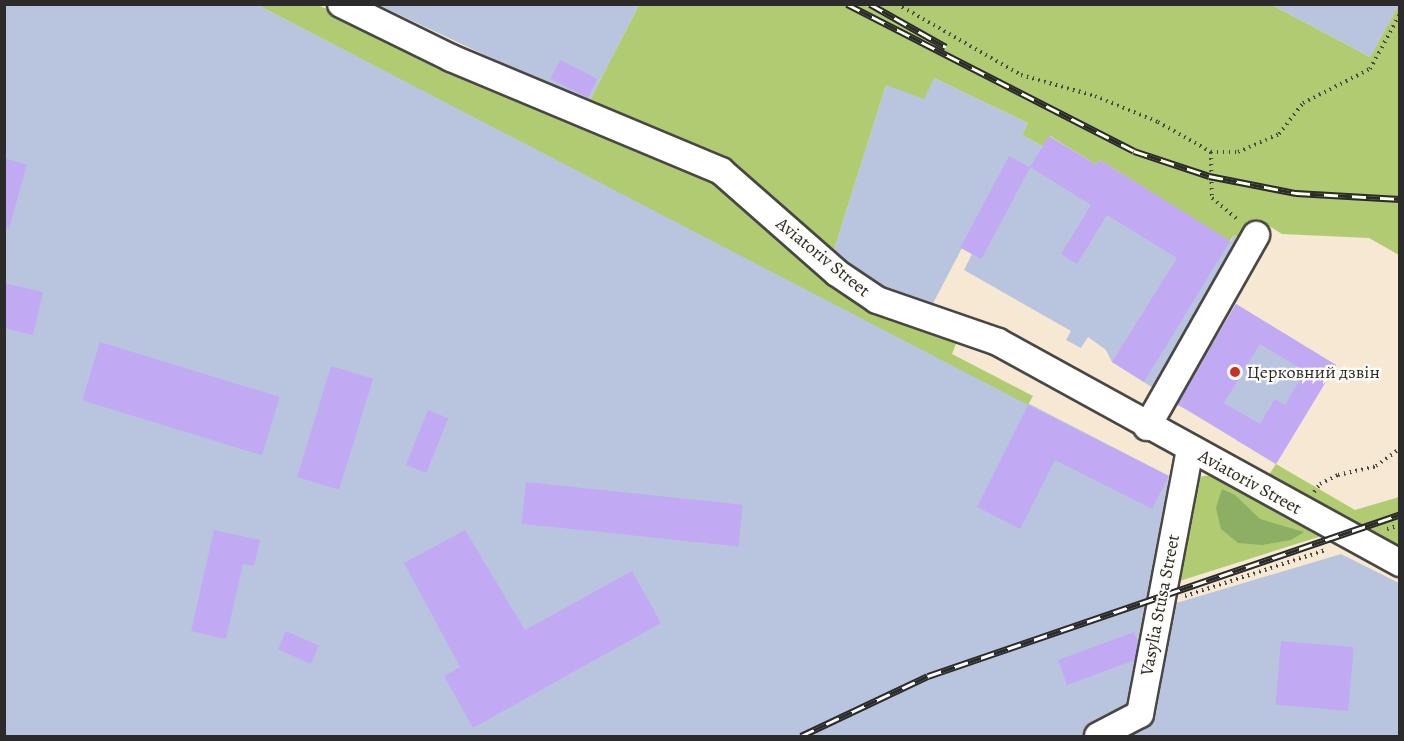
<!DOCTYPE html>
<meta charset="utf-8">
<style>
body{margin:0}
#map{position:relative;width:1404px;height:741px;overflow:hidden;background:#f6e8d3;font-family:Alegreya,serif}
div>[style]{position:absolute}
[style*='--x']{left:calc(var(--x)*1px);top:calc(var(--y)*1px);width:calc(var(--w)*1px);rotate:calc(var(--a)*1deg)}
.industrial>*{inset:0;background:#b9c5de}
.green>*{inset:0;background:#b0cb72}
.forest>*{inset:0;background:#8caf64}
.building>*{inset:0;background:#c1aaf3;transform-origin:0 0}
.path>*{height:4px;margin-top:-2px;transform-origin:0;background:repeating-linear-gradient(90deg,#494744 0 1.5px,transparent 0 6px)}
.roads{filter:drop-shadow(2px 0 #494744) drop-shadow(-2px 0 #494744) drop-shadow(0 2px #494744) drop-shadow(0 -2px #494744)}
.minor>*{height:26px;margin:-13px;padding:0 13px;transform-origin:13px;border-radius:13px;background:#fff}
.rail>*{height:7px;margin-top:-3.5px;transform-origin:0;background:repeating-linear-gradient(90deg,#fdfcf7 0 14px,#2b2b2b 0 28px);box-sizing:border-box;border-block:2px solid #2b2b2b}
.dots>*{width:16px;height:16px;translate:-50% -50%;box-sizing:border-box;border:3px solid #fdfcf7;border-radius:50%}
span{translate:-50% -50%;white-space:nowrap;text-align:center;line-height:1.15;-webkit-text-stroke:4.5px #fdfcf7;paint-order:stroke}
.street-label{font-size:18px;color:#2b2b2b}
.poi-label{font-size:18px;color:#2b2b2b}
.left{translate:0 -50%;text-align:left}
.frame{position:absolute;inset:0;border:6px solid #2b2b2b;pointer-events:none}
</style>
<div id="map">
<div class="industrial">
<div style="clip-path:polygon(4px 5px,258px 5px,1169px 476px,1140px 679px,1127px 712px,1085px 736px,5px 736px)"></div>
<div style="clip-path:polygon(379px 5px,639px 5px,588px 104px)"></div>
<div style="clip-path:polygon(1272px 5px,1399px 5px,1370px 57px)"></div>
<div style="clip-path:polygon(934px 78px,1028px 123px,1022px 135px,1043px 146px,1049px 136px,1096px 165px,1100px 160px,1231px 241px,1234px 235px,1244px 241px,1158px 391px,1112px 362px,1106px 350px,1088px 337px,1081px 348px,1066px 340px,1071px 331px,964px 270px,972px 254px,962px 248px,929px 311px,881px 293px,832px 256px,886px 85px)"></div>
<div style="clip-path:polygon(1236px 304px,1336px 365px,1276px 464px,1236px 440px,1238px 437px,1176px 404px)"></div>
<div style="clip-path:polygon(1341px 554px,1399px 583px,1399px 736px,1116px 736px,1173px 604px)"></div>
</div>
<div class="green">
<div style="clip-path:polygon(258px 5px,318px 5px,448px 67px,718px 177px,830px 280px,960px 334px,952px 354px,1033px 396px,1028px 405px)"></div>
<div style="clip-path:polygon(639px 5px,1272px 5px,1370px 57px,1399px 5px,1399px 255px,1369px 238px,1282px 234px,1258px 219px,1244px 241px,1234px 235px,1230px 241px,1100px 160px,1097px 165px,1050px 136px,1043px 146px,1022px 135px,1028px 123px,934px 78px,924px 99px,886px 85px,832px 256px,727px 165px,588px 104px)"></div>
<div style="clip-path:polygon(1276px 464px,1355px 510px,1399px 497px,1399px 550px,1265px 481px)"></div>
<div style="clip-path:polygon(1217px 474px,1331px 533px,1170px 584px,1178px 545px,1199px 477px)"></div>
</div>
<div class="forest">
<div style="clip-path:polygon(1222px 489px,1235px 495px,1260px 519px,1304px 532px,1291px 540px,1262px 545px,1238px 543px,1221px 529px,1216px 508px)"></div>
</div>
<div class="building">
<div style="left:560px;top:60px;width:42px;height:21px;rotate:27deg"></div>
<div style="clip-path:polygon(1049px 136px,1097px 165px,1100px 160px,1230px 241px,1144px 382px,1112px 362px,1177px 258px,1107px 215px,1077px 264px,1061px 254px,1091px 205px,1030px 167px)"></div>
<div style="left:1009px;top:156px;width:24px;height:104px;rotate:28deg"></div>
<div style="clip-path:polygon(4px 158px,27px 165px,9px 228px,4px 227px)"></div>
<div style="clip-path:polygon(4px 283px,43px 292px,33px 335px,4px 328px)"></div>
<div style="clip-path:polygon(evenodd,1236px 304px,1336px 365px,1276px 464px,1177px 404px,1236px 304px,1260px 344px,1305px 371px,1285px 405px,1275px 399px,1260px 424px,1224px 403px,1260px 344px)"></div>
<div style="left:100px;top:342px;width:188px;height:61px;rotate:17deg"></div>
<div style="left:331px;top:366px;width:44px;height:116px;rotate:17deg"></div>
<div style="clip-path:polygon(1028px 405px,1169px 476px,1152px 509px,1055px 460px,1020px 529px,977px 507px)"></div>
<div style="left:428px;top:410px;width:22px;height:59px;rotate:22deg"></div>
<div style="left:526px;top:482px;width:218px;height:42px;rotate:6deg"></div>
<div style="clip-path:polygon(214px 530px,260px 540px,254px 566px,243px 564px,226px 639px,191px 631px)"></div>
<div style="clip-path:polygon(465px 530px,525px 630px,632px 571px,661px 623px,473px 728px,444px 676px,460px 667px,404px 563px)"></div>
<div style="left:286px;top:631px;width:36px;height:20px;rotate:24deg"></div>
<div style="clip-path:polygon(1134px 632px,1138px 642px,1135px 660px,1067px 685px,1058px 660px)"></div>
<div style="left:1281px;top:641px;width:73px;height:64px;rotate:5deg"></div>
</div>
<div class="path">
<div style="--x:897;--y:4;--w:143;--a:29.8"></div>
<div style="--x:1021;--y:75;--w:77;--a:15.8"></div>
<div style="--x:1095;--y:96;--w:68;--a:22.4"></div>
<div style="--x:1158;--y:122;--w:61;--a:29.5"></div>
<div style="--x:1211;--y:152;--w:46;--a:88.8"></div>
<div style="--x:1212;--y:198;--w:35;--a:40"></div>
<div style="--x:1211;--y:152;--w:27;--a:0"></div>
<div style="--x:1238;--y:152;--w:45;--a:-23.7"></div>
<div style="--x:1279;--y:134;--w:39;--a:-52"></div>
<div style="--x:1303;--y:103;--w:75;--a:-26.9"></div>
<div style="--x:1370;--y:69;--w:63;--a:-61.4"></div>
<div style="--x:1314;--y:492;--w:10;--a:-53"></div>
<div style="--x:1320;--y:484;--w:20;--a:-27"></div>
<div style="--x:1338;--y:475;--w:39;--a:-13"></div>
<div style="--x:1376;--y:466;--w:29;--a:-36"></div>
<div style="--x:1387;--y:529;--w:14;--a:-17"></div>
<div style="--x:1185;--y:596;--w:148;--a:-18.1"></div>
</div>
<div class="roads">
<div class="minor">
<div style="--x:341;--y:4;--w:123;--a:26.1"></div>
<div style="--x:451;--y:58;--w:293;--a:22.7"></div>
<div style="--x:721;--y:171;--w:154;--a:41.3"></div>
<div style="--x:837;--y:273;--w:48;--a:34"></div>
<div style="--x:877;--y:300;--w:128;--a:19.1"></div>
<div style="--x:998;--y:342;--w:459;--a:28.8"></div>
<div style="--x:1147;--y:427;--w:221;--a:-60.4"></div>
<div style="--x:1098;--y:736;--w:47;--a:-27.6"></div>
<div style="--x:1140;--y:714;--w:270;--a:-79.3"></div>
</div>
</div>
<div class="rail">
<div style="--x:847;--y:4;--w:322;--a:27.1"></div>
<div style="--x:1134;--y:151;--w:79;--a:18.4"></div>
<div style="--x:1209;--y:176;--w:89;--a:11.1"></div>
<div style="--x:1296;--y:193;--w:104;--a:3.3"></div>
<div style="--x:870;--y:4;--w:87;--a:29.5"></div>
<div style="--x:801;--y:736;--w:140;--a:-25.3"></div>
<div style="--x:928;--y:676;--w:499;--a:-18.9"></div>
</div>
<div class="dots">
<div style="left:1235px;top:372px;background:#c8321e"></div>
</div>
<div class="street-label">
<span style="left:823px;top:257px;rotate:39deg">Aviatoriv Street</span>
<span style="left:1250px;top:482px;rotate:29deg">Aviatoriv Street</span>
<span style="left:1160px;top:605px;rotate:-79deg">Vasylia Stusa Street</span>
</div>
<div class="poi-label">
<span class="left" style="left:1247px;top:372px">Церковний дзвін</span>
</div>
<div class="frame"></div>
</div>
